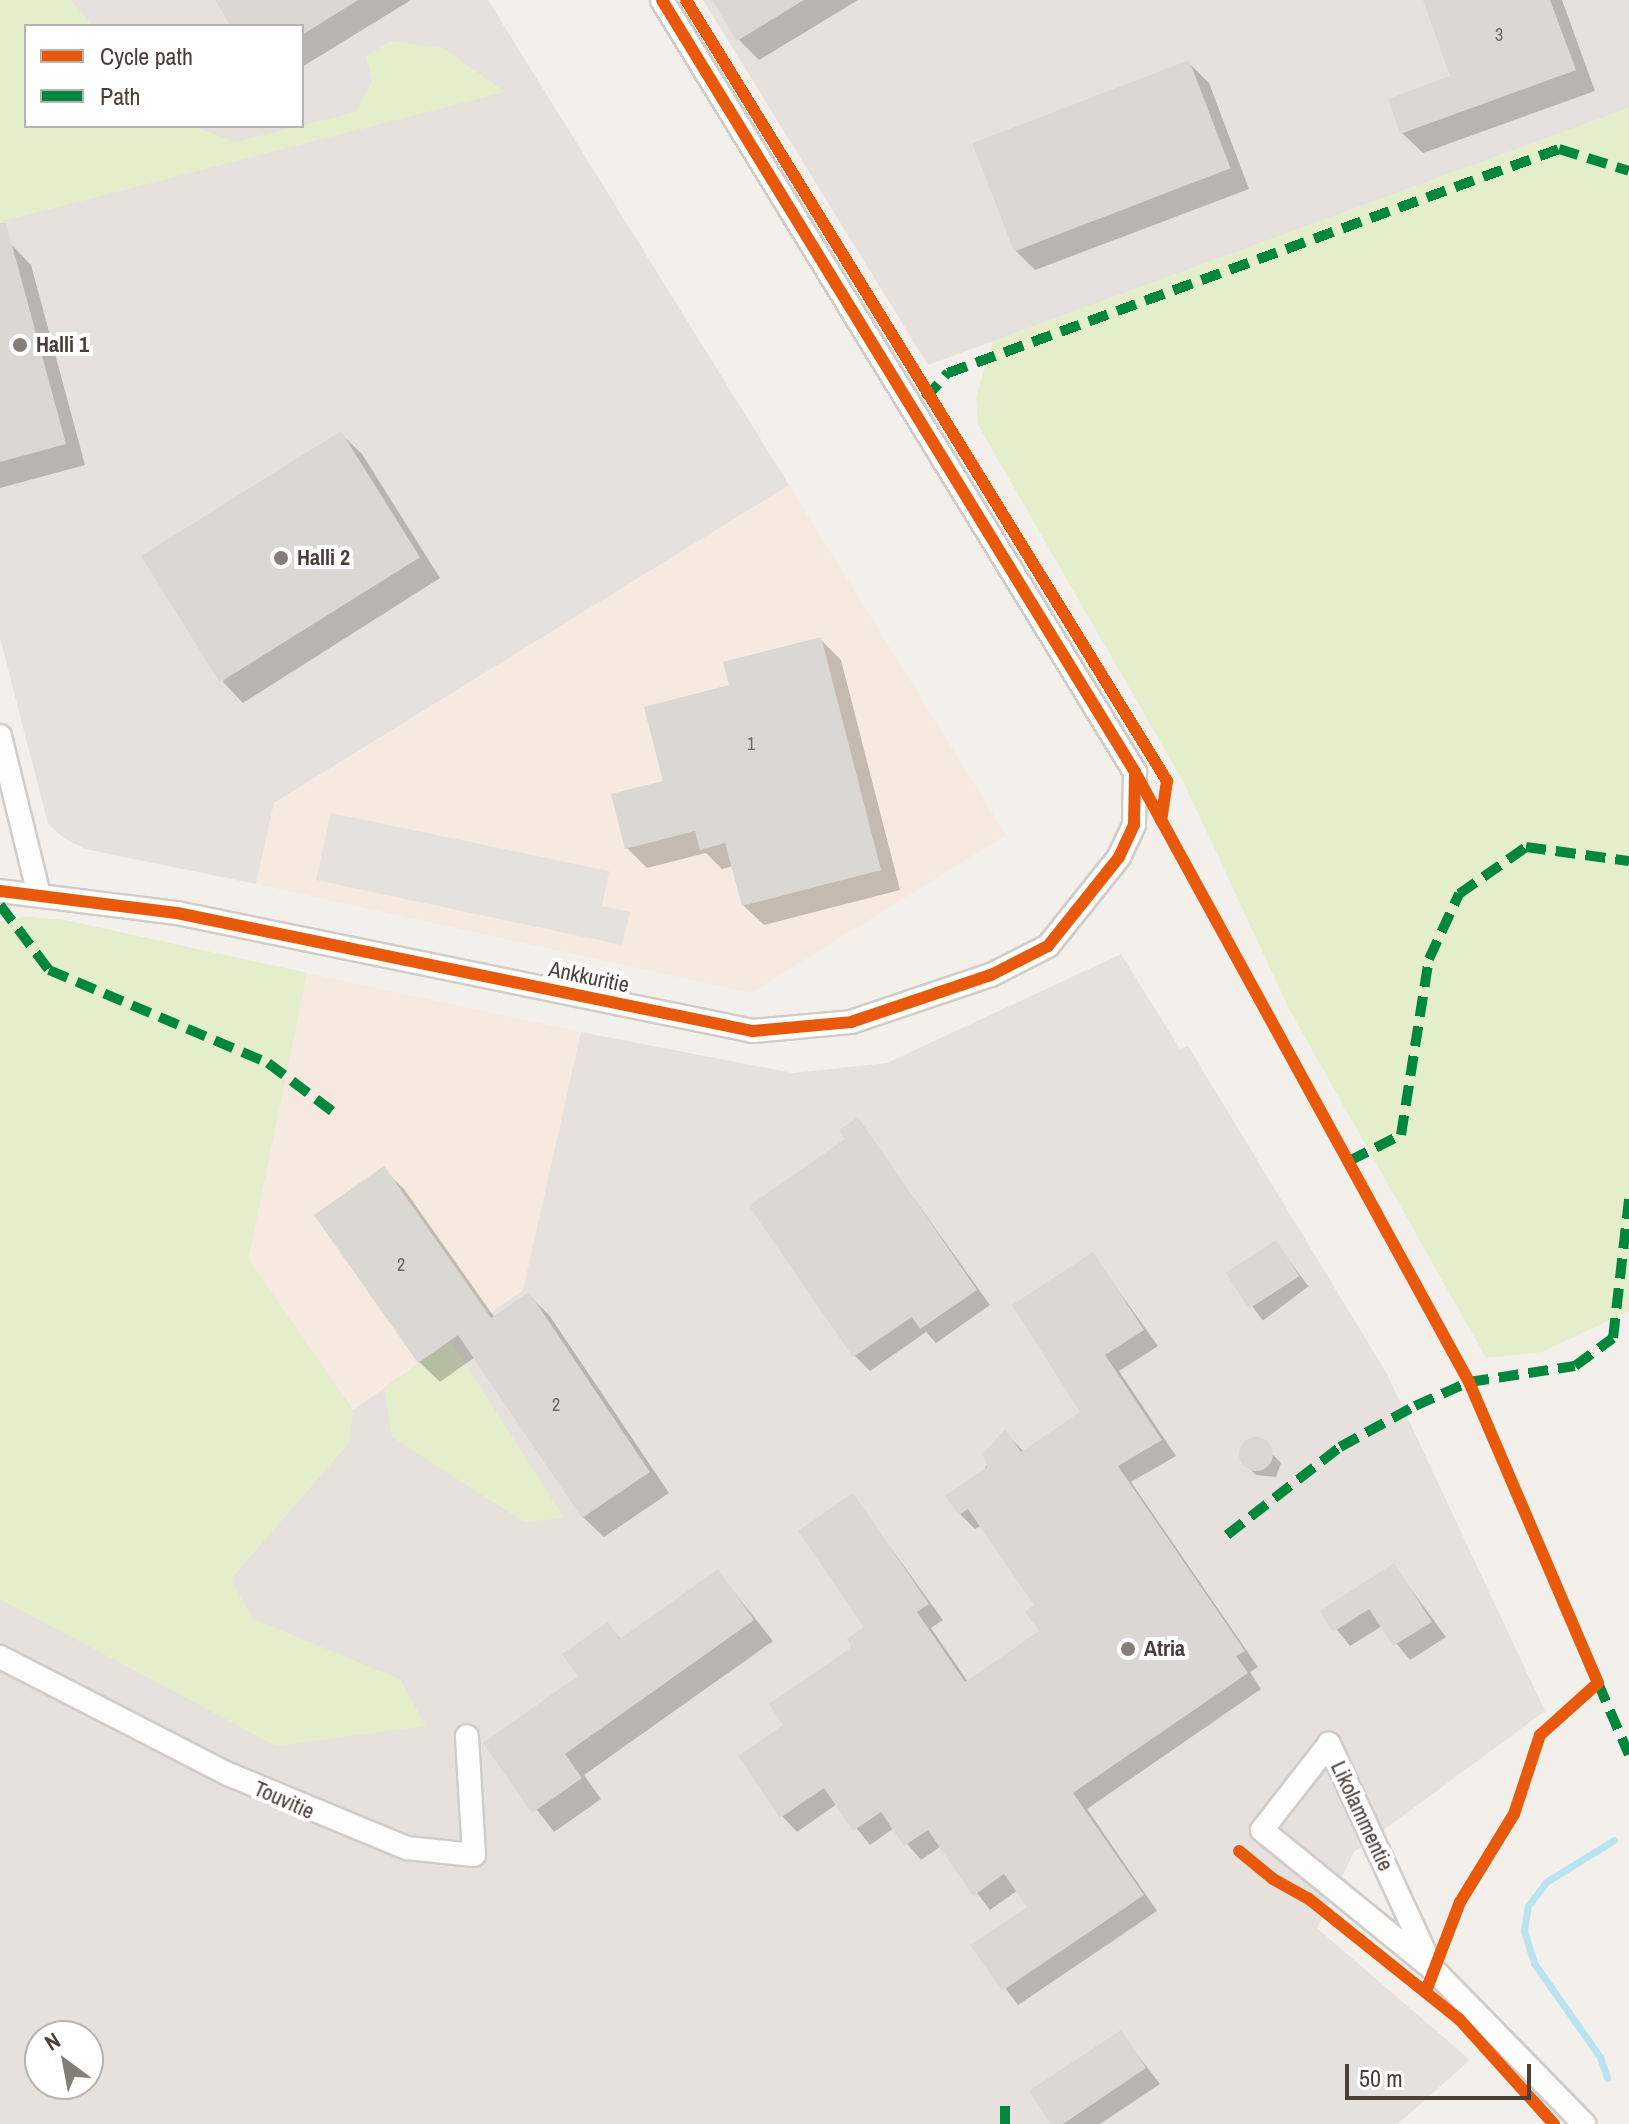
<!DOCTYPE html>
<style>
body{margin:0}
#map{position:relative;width:1629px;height:2124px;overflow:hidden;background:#f3f0ec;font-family:"Archivo Narrow",sans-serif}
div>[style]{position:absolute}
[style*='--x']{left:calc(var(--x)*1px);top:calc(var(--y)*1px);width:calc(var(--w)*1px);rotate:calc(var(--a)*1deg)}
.commercial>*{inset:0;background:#f6e9df}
.industrial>*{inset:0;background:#e6e1dd}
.green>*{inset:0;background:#e4eecb}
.parking>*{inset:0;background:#e5e1dd}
.shadow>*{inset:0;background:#0003;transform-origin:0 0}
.stream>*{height:7px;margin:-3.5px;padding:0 3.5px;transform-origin:3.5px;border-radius:3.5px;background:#bae3f2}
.building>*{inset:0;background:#dbd7d3;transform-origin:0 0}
.round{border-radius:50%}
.roads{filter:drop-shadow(2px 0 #d0ccc8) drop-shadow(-2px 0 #d0ccc8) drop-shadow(0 2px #d0ccc8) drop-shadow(0 -2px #d0ccc8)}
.minor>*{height:22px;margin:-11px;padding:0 11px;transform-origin:11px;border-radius:11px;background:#fdfdfc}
.quiet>*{height:10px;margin-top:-5px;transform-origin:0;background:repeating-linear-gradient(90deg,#00873e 0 20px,transparent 0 30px)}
.cycleway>*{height:12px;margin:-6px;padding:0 6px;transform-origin:6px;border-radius:6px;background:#e8590c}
.dots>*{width:22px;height:22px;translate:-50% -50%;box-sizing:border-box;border:4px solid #fff;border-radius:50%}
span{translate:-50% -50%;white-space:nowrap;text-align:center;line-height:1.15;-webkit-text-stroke:8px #fff;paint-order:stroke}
.number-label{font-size:18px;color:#706760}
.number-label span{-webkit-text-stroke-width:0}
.poi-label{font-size:22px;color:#4a4037;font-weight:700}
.left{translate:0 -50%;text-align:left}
.street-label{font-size:22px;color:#4a4037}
.legend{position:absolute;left:24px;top:24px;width:280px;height:104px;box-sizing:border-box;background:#fff;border:2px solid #b7b3af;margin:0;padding:10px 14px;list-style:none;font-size:24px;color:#4a4037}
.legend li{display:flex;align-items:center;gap:16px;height:40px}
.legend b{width:40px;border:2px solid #b7b3af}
.north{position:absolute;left:24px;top:2020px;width:80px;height:80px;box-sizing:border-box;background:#fff;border:2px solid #b7b3af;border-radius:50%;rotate:328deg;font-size:22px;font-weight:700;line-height:32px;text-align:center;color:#4a4037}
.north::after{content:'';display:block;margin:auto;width:28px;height:36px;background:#857e76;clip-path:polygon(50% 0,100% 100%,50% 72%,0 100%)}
.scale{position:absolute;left:1345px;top:2064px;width:186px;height:36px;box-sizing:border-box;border:4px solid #4a4037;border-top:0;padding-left:10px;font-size:24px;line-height:28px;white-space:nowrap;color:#4a4037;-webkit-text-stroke:6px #fff;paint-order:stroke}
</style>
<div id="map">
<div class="commercial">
<div style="clip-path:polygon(789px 485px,1006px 835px,751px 993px,256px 884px,274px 804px)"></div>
<div style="clip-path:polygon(307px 973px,581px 1032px,523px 1290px,353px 1411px,248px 1259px)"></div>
</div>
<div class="industrial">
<div style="clip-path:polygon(evenodd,0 0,488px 0,789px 485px,274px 803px,256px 884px,85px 849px,64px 838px,48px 824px,0 638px,0 0,26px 26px,302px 26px,302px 126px,26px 126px,26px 26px)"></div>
<div style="clip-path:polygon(703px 0,1629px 0,1629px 108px,928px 365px)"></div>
<div style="clip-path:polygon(evenodd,26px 917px,64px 920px,307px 973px,248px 1259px,353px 1410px,523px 1290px,581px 1032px,793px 1073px,887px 1063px,1121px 954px,1180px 1049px,1188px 1046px,1387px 1374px,1545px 1711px,1354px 1852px,1317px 1928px,1470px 2060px,1398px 2124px,0 2124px,0 922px,26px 917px,40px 2036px,88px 2036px,88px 2084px,40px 2084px,40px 2036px)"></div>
</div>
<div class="green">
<div style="clip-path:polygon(0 0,71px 0,93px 26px,26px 26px,26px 126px,193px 126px,235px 142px,356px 112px,372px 81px,366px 56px,391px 41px,443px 48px,505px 92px,0 222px)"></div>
<div style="clip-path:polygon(1629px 108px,1629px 1311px,1542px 1352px,1486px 1358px,1289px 1009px,1184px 783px,978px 425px,976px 396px,993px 341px)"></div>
<div style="clip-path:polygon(26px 917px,64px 920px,307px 973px,248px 1259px,353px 1411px,349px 1443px,231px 1579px,253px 1619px,400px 1679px,426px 1726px,276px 1746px,0 1599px,0 922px)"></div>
<div style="clip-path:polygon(451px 1341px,564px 1518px,524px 1522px,392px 1437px,384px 1389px)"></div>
</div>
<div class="parking">
<div style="clip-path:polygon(331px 813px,609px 871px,602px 906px,630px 912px,622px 945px,316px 880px)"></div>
<div style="clip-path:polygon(55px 1731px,569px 1940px,597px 1859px,659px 1858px,610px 2100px,36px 1855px)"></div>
</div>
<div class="shadow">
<div style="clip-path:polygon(217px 0,411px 0,302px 67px,302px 26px,233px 26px)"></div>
<div style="clip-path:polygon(714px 0,858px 0,759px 60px,739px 40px)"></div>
<div style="clip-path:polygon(1425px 0,1562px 0,1595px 91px,1423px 153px,1402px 133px,1453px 77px)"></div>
<div style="clip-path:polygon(1188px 62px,1209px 83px,1249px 189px,1035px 270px,1014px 249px)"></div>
<div style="clip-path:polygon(11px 244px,31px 265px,85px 465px,0 488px,0 247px)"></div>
<div style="clip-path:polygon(341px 434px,362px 454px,440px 578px,243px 703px,223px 682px)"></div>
<div style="clip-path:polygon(820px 639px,841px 660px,900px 890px,764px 925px,743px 905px,733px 866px,722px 869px,706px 853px,647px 868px,627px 848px,731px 687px)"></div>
<div style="clip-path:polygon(858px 1120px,990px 1305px,936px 1343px,926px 1332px,870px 1371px,855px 1356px,848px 1140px)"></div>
<div style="clip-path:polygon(383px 1169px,404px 1189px,495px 1318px,529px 1295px,549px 1315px,669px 1493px,604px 1537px,583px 1517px,475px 1357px,440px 1382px,419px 1362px)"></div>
<div style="left:1276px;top:1243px;width:54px;height:57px;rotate:53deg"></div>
<div style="clip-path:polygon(1093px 1255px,1158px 1346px,1119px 1371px,1176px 1456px,1131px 1482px,1258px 1667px,1250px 1672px,1261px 1689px,1087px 1809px,1157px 1911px,1018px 2005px,973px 1946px,1029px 1907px,1018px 1890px,990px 1910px,941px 1846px,921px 1860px,894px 1828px,870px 1845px,837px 1804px,797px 1832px,782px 1816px,786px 1726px,867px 1628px,853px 1496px,943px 1620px,931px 1628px,968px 1682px,1042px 1631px,1037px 1605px,982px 1525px,975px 1529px,960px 1514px,1005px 1432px,1024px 1452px,1083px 1412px)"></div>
<div style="clip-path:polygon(1259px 1440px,1281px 1463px,1276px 1477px,1256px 1475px,1246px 1465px,1241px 1452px,1245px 1444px)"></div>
<div style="clip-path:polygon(1394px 1566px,1446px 1637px,1410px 1660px,1382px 1626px,1350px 1646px,1323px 1612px)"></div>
<div style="clip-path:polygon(718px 1572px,773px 1641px,584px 1775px,601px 1799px,554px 1832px,486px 1744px,581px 1677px,607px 1625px,622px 1640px)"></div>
<div style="clip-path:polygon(1120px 2032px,1160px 2084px,1100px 2124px,1053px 2124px)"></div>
</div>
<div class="stream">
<div style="--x:1607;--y:2078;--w:22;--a:-108"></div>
<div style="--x:1600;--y:2057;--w:115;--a:-125.1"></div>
<div style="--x:1534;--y:1963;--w:34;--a:-107"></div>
<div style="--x:1524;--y:1930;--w:24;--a:-81"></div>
<div style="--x:1528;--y:1906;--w:30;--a:-53"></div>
<div style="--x:1546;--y:1882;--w:80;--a:-31.7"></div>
</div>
<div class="building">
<div style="clip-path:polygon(215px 0,358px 0,302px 35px,302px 26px,231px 26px)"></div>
<div style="clip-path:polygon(712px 0,804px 0,737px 41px)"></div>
<div style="clip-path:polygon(1423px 0,1550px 0,1576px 70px,1400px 134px,1388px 99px,1450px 76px)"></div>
<div style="left:1189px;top:60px;width:116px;height:232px;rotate:69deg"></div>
<div style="clip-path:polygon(0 223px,6px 223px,66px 444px,0 462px)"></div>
<div style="left:341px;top:431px;width:149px;height:236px;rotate:58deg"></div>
<div style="clip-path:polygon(821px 637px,881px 870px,742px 906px,725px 843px,700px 850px,695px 831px,625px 849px,611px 794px,663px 781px,644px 707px,729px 685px,723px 662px)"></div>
<div style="clip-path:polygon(858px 1117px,977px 1290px,920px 1329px,912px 1317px,853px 1357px,749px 1206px,845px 1139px,839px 1130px)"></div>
<div style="clip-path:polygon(384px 1166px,491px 1318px,529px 1292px,650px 1472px,582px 1518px,458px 1335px,418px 1363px,314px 1215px)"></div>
<div style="left:1276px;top:1240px;width:43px;height:60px;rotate:57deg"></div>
<div style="clip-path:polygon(1093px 1252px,1144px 1330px,1105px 1355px,1162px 1440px,1118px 1466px,1245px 1651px,1236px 1656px,1248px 1673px,1073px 1793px,1144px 1895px,1002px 1991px,970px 1945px,1027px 1907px,1004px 1874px,973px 1896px,928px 1830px,904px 1846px,881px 1812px,853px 1831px,824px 1788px,780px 1818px,738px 1756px,783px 1725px,769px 1704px,852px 1647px,847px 1639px,864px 1627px,798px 1531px,853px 1493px,929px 1604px,917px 1612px,965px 1682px,1039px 1631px,1025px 1612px,1034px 1605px,968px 1509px,959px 1515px,945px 1496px,987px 1467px,983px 1454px,1005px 1429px,1021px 1452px,1080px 1412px,1012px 1305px)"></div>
<div class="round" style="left:1239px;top:1437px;width:34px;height:34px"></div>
<div style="clip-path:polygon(1394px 1563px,1432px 1622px,1393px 1646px,1369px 1609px,1333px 1632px,1320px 1611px)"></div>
<div style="clip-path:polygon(718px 1569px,754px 1620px,565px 1754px,582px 1778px,532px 1813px,483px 1743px,578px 1676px,562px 1654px,608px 1622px,620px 1639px)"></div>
<div style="clip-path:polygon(1121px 2030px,1146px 2068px,1063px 2124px,1051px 2124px,1029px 2091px)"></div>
</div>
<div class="roads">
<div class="minor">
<div style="--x:0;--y:736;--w:164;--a:76.2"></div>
<div style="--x:0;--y:891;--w:178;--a:7.1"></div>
<div style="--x:177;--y:913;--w:588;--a:11.58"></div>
<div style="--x:753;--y:1031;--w:98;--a:-5.2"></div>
<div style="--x:851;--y:1022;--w:148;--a:-18.6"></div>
<div style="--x:991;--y:975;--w:64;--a:-27"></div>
<div style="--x:1048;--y:946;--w:114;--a:-51.4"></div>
<div style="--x:1119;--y:857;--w:35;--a:-65"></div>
<div style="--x:1134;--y:825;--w:53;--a:-88.9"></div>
<div style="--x:1135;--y:772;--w:905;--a:-121.5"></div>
<div style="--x:0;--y:1657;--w:256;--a:27.2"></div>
<div style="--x:228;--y:1774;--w:194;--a:22.5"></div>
<div style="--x:407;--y:1848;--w:67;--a:6"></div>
<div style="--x:474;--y:1855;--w:119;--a:-93.4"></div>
<div style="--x:1432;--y:1968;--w:247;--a:-114.7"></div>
<div style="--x:1329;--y:1744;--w:109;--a:127.9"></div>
<div style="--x:1262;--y:1830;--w:219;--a:39.1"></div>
<div style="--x:1432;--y:1968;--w:218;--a:45.7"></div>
</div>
</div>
<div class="quiet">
<div style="--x:925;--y:399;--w:35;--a:-49"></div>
<div style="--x:948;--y:373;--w:651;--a:-20.13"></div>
<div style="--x:1559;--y:149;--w:73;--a:17.4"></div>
<div style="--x:0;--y:905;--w:81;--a:53"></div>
<div style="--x:49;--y:970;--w:238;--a:23"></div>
<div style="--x:268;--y:1063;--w:90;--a:36.9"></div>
<div style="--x:1349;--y:1161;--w:58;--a:-26.6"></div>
<div style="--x:1401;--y:1135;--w:178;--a:-81"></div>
<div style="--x:1429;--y:959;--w:72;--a:-65.2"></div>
<div style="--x:1459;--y:894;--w:82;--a:-35"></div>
<div style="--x:1526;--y:847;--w:104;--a:7.7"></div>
<div style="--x:1227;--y:1535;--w:143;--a:-37.9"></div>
<div style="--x:1340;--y:1447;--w:85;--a:-28.7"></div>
<div style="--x:1415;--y:1406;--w:59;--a:-24"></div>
<div style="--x:1469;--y:1382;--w:107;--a:-8.6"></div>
<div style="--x:1575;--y:1366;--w:47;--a:-36.4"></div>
<div style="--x:1613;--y:1338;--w:140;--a:-83.4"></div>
<div style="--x:1598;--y:1683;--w:78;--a:66.7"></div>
<div style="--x:1005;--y:2124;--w:18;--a:-90"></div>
</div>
<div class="cycleway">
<div style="--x:686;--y:0;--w:917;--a:58.37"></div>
<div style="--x:1167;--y:781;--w:40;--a:98.5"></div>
<div style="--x:1137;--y:776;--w:691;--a:61.28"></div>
<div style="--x:1469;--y:1382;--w:327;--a:66.8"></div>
<div style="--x:1598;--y:1683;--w:78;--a:138.1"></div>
<div style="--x:1540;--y:1735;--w:83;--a:108.2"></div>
<div style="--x:1514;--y:1814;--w:103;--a:121.5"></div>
<div style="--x:1460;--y:1902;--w:95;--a:110.9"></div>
<div style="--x:0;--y:891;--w:178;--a:7.1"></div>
<div style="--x:177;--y:913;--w:588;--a:11.58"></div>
<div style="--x:753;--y:1031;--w:98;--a:-5.2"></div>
<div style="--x:851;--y:1022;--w:148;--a:-18.6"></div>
<div style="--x:991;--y:975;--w:64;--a:-27"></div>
<div style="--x:1048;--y:946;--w:114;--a:-51.4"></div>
<div style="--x:1119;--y:857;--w:35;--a:-65"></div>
<div style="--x:1134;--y:825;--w:53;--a:-88.9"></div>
<div style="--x:1135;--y:772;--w:905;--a:-121.5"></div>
<div style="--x:1239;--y:1851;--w:44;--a:39.5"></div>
<div style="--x:1273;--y:1879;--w:41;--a:29.1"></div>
<div style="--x:1309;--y:1899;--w:192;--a:38.7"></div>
<div style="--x:1459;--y:2019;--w:142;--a:47.9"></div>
</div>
<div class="dots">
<div style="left:20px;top:345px;background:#857e76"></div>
<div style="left:281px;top:558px;background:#857e76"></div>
<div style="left:1128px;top:1649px;background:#857e76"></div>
</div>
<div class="number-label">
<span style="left:1499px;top:35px">3</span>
<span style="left:751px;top:744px">1</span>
<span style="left:401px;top:1265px">2</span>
<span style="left:556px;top:1405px">2</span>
</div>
<div class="poi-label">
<span class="left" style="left:36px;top:345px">Halli 1</span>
<span class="left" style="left:297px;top:558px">Halli 2</span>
<span class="left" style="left:1144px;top:1649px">Atria</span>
</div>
<div class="street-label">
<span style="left:589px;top:977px;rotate:12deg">Ankkuritie</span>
<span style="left:284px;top:1800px;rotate:24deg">Touvitie</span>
<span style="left:1362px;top:1816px;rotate:65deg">Likolammentie</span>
</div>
<ul class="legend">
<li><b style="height:10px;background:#e8590c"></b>Cycle path</li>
<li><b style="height:10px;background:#00873e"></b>Path</li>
</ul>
<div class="north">N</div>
<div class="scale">50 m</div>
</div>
